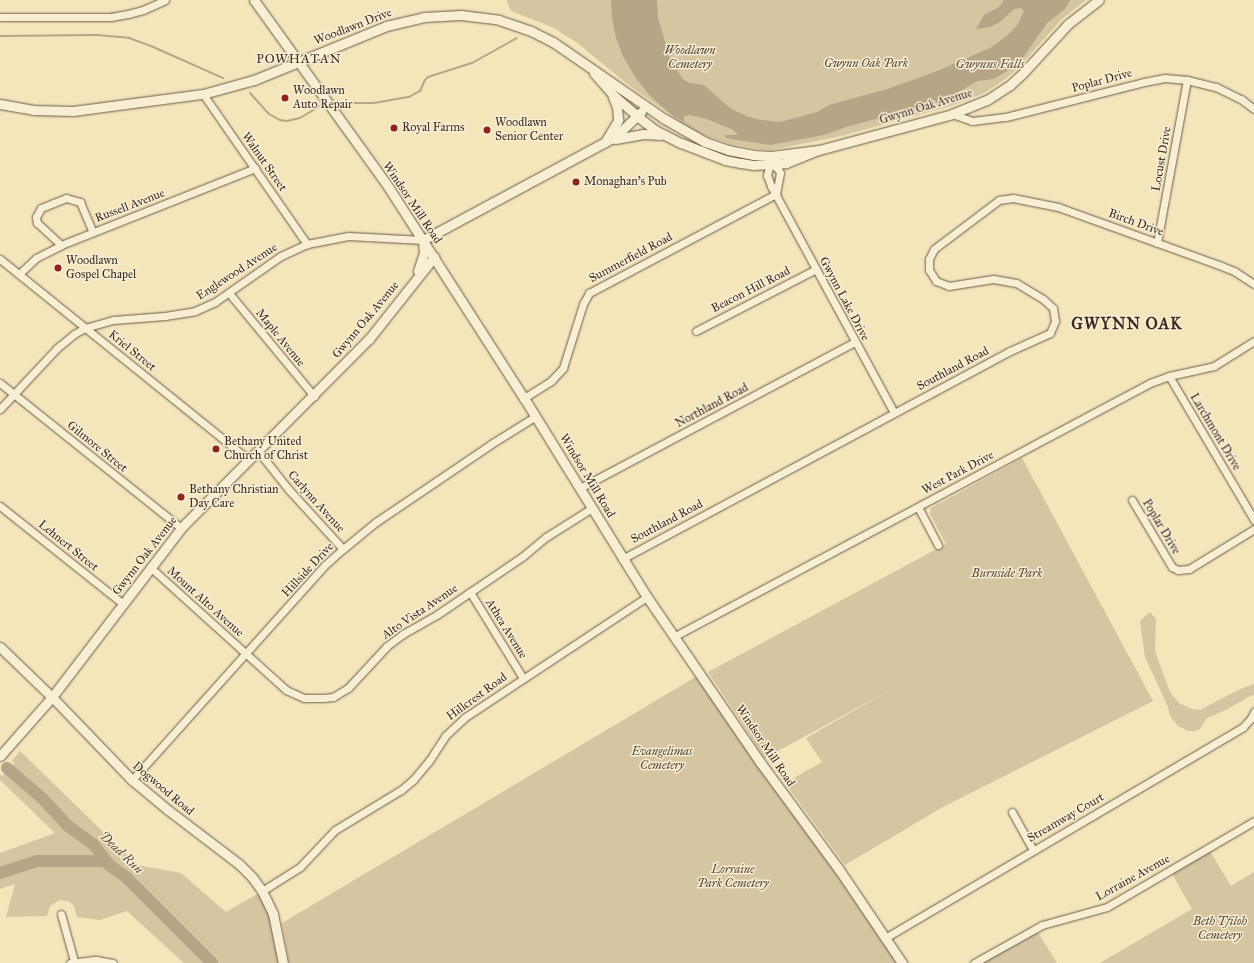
<!DOCTYPE html>
<html>
<head>
<meta charset="utf-8">
<style>
  body { margin:0 }
  #map { position:relative; width:1254px; height:963px; overflow:hidden; background:#f4e5bb; font-family:"IM FELL Great Primer",serif }
  div>[style] { position:absolute }
  [style*='--x'] { left:calc(var(--x)*1px); top:calc(var(--y)*1px); width:calc(var(--w)*1px); rotate:calc(var(--a)*1deg) }
  .green>* { inset:0; background:#d5c5a1 }
  .water>* { inset:0; background:#b6a687 }
  .stream>* { height:2px; margin:-1px; padding:0 1px; transform-origin:1px; border-radius:1px; background:#b6a687 }
  .river>* { height:12px; margin:-6px; padding:0 6px; transform-origin:6px; border-radius:6px; background:#b6a687 }
  .roads { filter:drop-shadow(0 0 1px #6b5a49) drop-shadow(0 0 1px #6b5a49) }
  .street>* { height:7px; margin:-3.5px; padding:0 3.5px; transform-origin:3.5px; border-radius:3.5px; background:#f8eed3 }
  .secondary>* { height:9px; margin:-4.5px; padding:0 4.5px; transform-origin:4.5px; border-radius:4.5px; background:#f8eed3 }
  .dots>* { width:11px; height:11px; translate:-50% -50%; box-sizing:border-box; border:2px solid #f8eed3; border-radius:50% }
  span { translate:-50% -50%; white-space:nowrap; text-align:center; line-height:1.15; -webkit-text-stroke:3px #f8eed3; paint-order:stroke }
  .street-label { font-size:12px; color:#3d2b23 }
  .park-label { font-size:12px; color:#5b4a3c; font-style:italic }
  .poi-label { font-size:12px; color:#3d2b23 }
  .left { translate:0 -50%; text-align:left }
  .neighbourhood-label { font-size:13px; color:#3d2b23; letter-spacing:1px }
  .water-label { font-size:13px; color:#615041; font-style:italic }
  .district-label { font-size:16px; color:#3d2b23; font-weight:700; letter-spacing:1px }
</style>
</head>
<body>
<div id="map">
  <div class="green">
    <div style="clip-path:polygon(506px 0,1086px 0,1062px 19px,1018px 68px,1004px 80px,984px 93px,951px 106px,837px 137px,770px 150px,756px 149px,730px 144px,703px 135px,688px 127px,630px 86px,576px 42px,552px 27px,511px 11px)"></div>
    <div style="clip-path:polygon(1022px 458px,1153px 701px,943px 807px,845px 865px,785px 783px,822px 762px,806px 738px,892px 689px,765px 758px,708px 672px,946px 544px,930px 514px,931px 508px)"></div>
    <div style="clip-path:polygon(1150px 612px,1156px 619px,1155px 651px,1170px 692px,1179px 703px,1192px 709px,1200px 710px,1238px 690px,1254px 684px,1254px 695px,1250px 696px,1228px 709px,1207px 718px,1200px 729px,1195px 731px,1188px 731px,1178px 726px,1170px 716px,1168px 707px,1145px 657px,1140px 621px)"></div>
    <div style="clip-path:polygon(699px 675px,898px 963px,289px 963px,282px 923px)"></div>
    <div style="clip-path:polygon(20px 751px,137px 865px,181px 873px,226px 912px,261px 892px,276px 924px,283px 963px,184px 963px,127px 911px,100px 920px,77px 917px,74px 906px,70px 902px,60px 900px,50px 906px,47px 916px,6px 917px,15px 884px,0 889px,0 853px,55px 833px,0 780px,0 774px,2px 776px,14px 763px,12px 761px)"></div>
    <div style="clip-path:polygon(1210px 851px,1231px 886px,1254px 872px,1254px 963px,1100px 963px,1192px 909px,1171px 872px)"></div>
    <div style="clip-path:polygon(1037px 931px,1057px 963px,979px 963px)"></div>
  </div>
  <div class="water">
    <div style="clip-path:polygon(611px 0,657px 0,658px 18px,670px 59px,683px 79px,689px 83px,704px 85px,730px 108px,746px 116px,761px 120px,780px 122px,817px 112px,829px 105px,887px 89px,935px 72px,990px 48px,1008px 35px,1018px 24px,1024px 11px,1021px 8px,1014px 9px,1000px 22px,990px 27px,976px 29px,984px 15px,999px 7px,1004px 0,1070px 0,1065px 9px,1047px 23px,1025px 55px,1012px 68px,994px 79px,978px 81px,942px 101px,846px 127px,824px 135px,770px 145px,730px 139px,725px 137px,725px 135px,738px 135px,733px 130px,707px 119px,689px 115px,684px 116px,684px 122px,673px 116px,651px 97px,635px 77px,623px 56px,616px 38px,612px 18px)"></div>
  </div>
  <div class="stream">
    <div style="--x:0;--y:36;--w:97;--a:-0.6"></div>
    <div style="--x:97;--y:35;--w:32;--a:5"></div>
    <div style="--x:129;--y:38;--w:23;--a:20"></div>
    <div style="--x:151;--y:46;--w:79;--a:24"></div>
    <div style="--x:250;--y:93;--w:28;--a:48"></div>
    <div style="--x:269;--y:114;--w:13;--a:29"></div>
    <div style="--x:280;--y:120;--w:7;--a:8"></div>
    <div style="--x:287;--y:121;--w:13;--a:-13"></div>
    <div style="--x:300;--y:118;--w:29;--a:-31"></div>
    <div style="--x:332;--y:103;--w:42;--a:0"></div>
    <div style="--x:374;--y:103;--w:36;--a:-10"></div>
    <div style="--x:409;--y:97;--w:13;--a:-29"></div>
    <div style="--x:420;--y:91;--w:12;--a:-66"></div>
    <div style="--x:425;--y:80;--w:4;--a:-45"></div>
    <div style="--x:428;--y:77;--w:46;--a:-17.7"></div>
    <div style="--x:472;--y:63;--w:51;--a:-29.1"></div>
  </div>
  <div class="river">
    <div style="--x:7;--y:768;--w:46;--a:40.6"></div>
    <div style="--x:42;--y:798;--w:38;--a:47"></div>
    <div style="--x:68;--y:826;--w:32;--a:36"></div>
    <div style="--x:94;--y:845;--w:25;--a:53"></div>
    <div style="--x:109;--y:865;--w:21;--a:35"></div>
    <div style="--x:126;--y:877;--w:122;--a:45"></div>
    <div style="--x:0;--y:873;--w:38;--a:-18"></div>
    <div style="--x:36;--y:861;--w:69;--a:0"></div>
  </div>
  <div class="roads">
    <div class="street">
      <div style="--x:0;--y:17;--w:111;--a:0"></div>
      <div style="--x:111;--y:17;--w:17;--a:-10"></div>
      <div style="--x:128;--y:14;--w:16;--a:-15"></div>
      <div style="--x:143;--y:10;--w:24;--a:-24"></div>
      <div style="--x:203;--y:94;--w:183;--a:55.3"></div>
      <div style="--x:952;--y:114;--w:21;--a:19"></div>
      <div style="--x:972;--y:121;--w:34;--a:-7"></div>
      <div style="--x:1006;--y:117;--w:142;--a:-14.2"></div>
      <div style="--x:1144;--y:82;--w:21;--a:-11"></div>
      <div style="--x:1165;--y:78;--w:22;--a:5"></div>
      <div style="--x:1187;--y:80;--w:30;--a:14"></div>
      <div style="--x:1216;--y:87;--w:28;--a:26"></div>
      <div style="--x:1241;--y:99;--w:16;--a:38"></div>
      <div style="--x:771;--y:160;--w:16;--a:105"></div>
      <div style="--x:767;--y:175;--w:12;--a:70"></div>
      <div style="--x:771;--y:186;--w:258;--a:61.5"></div>
      <div style="--x:771;--y:164;--w:9;--a:36"></div>
      <div style="--x:778;--y:169;--w:4;--a:63"></div>
      <div style="--x:780;--y:173;--w:21;--a:101"></div>
      <div style="--x:1157;--y:243;--w:166;--a:-79.6"></div>
      <div style="--x:61;--y:245;--w:33;--a:-137"></div>
      <div style="--x:37;--y:223;--w:6;--a:-99"></div>
      <div style="--x:36;--y:217;--w:10;--a:-61"></div>
      <div style="--x:41;--y:208;--w:27;--a:-22"></div>
      <div style="--x:66;--y:198;--w:15;--a:16"></div>
      <div style="--x:80;--y:202;--w:33;--a:67"></div>
      <div style="--x:0;--y:259;--w:320;--a:38.9"></div>
      <div style="--x:19;--y:274;--w:23;--a:-43"></div>
      <div style="--x:36;--y:258;--w:28;--a:-27"></div>
      <div style="--x:61;--y:245;--w:209;--a:-21.6"></div>
      <div style="--x:229;--y:293;--w:134;--a:50.5"></div>
      <div style="--x:696;--y:331;--w:135;--a:-27.3"></div>
      <div style="--x:1169;--y:376;--w:167;--a:59.4"></div>
      <div style="--x:0;--y:383;--w:232;--a:38.7"></div>
      <div style="--x:524;--y:398;--w:32;--a:-32"></div>
      <div style="--x:551;--y:381;--w:18;--a:-47"></div>
      <div style="--x:563;--y:368;--w:67;--a:-72.6"></div>
      <div style="--x:583;--y:304;--w:13;--a:-61"></div>
      <div style="--x:589;--y:293;--w:212;--a:-27.9"></div>
      <div style="--x:0;--y:409;--w:83;--a:-46.9"></div>
      <div style="--x:57;--y:348;--w:22;--a:-39"></div>
      <div style="--x:74;--y:334;--w:13;--a:-29"></div>
      <div style="--x:85;--y:328;--w:29;--a:-16"></div>
      <div style="--x:113;--y:320;--w:52;--a:-4.4"></div>
      <div style="--x:165;--y:316;--w:30;--a:-9"></div>
      <div style="--x:195;--y:311;--w:22;--a:-24"></div>
      <div style="--x:215;--y:302;--w:80;--a:-34.9"></div>
      <div style="--x:281;--y:256;--w:29;--a:-25"></div>
      <div style="--x:307;--y:244;--w:42;--a:-11"></div>
      <div style="--x:348;--y:236;--w:75;--a:3.1"></div>
      <div style="--x:258;--y:451;--w:50;--a:51.5"></div>
      <div style="--x:289;--y:490;--w:80;--a:47.5"></div>
      <div style="--x:580;--y:488;--w:311;--a:-28"></div>
      <div style="--x:1132;--y:500;--w:78;--a:59.2"></div>
      <div style="--x:1172;--y:567;--w:7;--a:27"></div>
      <div style="--x:1178;--y:570;--w:11;--a:-5"></div>
      <div style="--x:1189;--y:569;--w:76;--a:-31.6"></div>
      <div style="--x:0;--y:506;--w:157;--a:38.5"></div>
      <div style="--x:918;--y:507;--w:43;--a:62.2"></div>
      <div style="--x:622;--y:559;--w:440;--a:-28.2"></div>
      <div style="--x:1010;--y:351;--w:44;--a:-24.2"></div>
      <div style="--x:1050;--y:333;--w:13;--a:-67"></div>
      <div style="--x:1055;--y:321;--w:13;--a:-99"></div>
      <div style="--x:1053;--y:308;--w:13;--a:-138"></div>
      <div style="--x:1043;--y:299;--w:31;--a:-149"></div>
      <div style="--x:1016;--y:283;--w:23;--a:-170"></div>
      <div style="--x:993;--y:279;--w:45;--a:171"></div>
      <div style="--x:949;--y:286;--w:14;--a:-159"></div>
      <div style="--x:936;--y:281;--w:13;--a:-122"></div>
      <div style="--x:929;--y:270;--w:11;--a:-90"></div>
      <div style="--x:929;--y:259;--w:11;--a:-63"></div>
      <div style="--x:934;--y:249;--w:81;--a:-37"></div>
      <div style="--x:999;--y:200;--w:14;--a:-8"></div>
      <div style="--x:1013;--y:198;--w:46;--a:11.3"></div>
      <div style="--x:1058;--y:207;--w:171;--a:19.8"></div>
      <div style="--x:1219;--y:265;--w:16;--a:22"></div>
      <div style="--x:1234;--y:271;--w:24;--a:33"></div>
      <div style="--x:150;--y:567;--w:183;--a:42.1"></div>
      <div style="--x:286;--y:690;--w:20;--a:24"></div>
      <div style="--x:304;--y:698;--w:19;--a:0"></div>
      <div style="--x:323;--y:698;--w:10;--a:-6"></div>
      <div style="--x:333;--y:697;--w:17;--a:-31"></div>
      <div style="--x:348;--y:688;--w:57;--a:-47.1"></div>
      <div style="--x:387;--y:646;--w:20;--a:-37"></div>
      <div style="--x:403;--y:634;--w:40;--a:-29.7"></div>
      <div style="--x:438;--y:614;--w:102;--a:-34.2"></div>
      <div style="--x:522;--y:557;--w:31;--a:-40"></div>
      <div style="--x:546;--y:537;--w:54;--a:-32.2"></div>
      <div style="--x:470;--y:592;--w:101;--a:58.4"></div>
      <div style="--x:675;--y:636;--w:538;--a:-28.04"></div>
      <div style="--x:1150;--y:383;--w:20;--a:-20"></div>
      <div style="--x:1169;--y:376;--w:46;--a:-12.5"></div>
      <div style="--x:1214;--y:366;--w:47;--a:-32"></div>
      <div style="--x:132;--y:780;--w:289;--a:-48.1"></div>
      <div style="--x:325;--y:565;--w:24;--a:-42"></div>
      <div style="--x:343;--y:549;--w:43;--a:-39.3"></div>
      <div style="--x:376;--y:522;--w:139;--a:-34.1"></div>
      <div style="--x:491;--y:444;--w:53;--a:-31.9"></div>
      <div style="--x:1012;--y:812;--w:43;--a:61.1"></div>
      <div style="--x:262;--y:891;--w:45;--a:-32.3"></div>
      <div style="--x:300;--y:867;--w:51;--a:-46.6"></div>
      <div style="--x:335;--y:830;--w:77;--a:-31.2"></div>
      <div style="--x:401;--y:790;--w:16;--a:-40"></div>
      <div style="--x:413;--y:780;--w:25;--a:-50"></div>
      <div style="--x:429;--y:761;--w:30;--a:-57"></div>
      <div style="--x:445;--y:736;--w:26;--a:-43"></div>
      <div style="--x:464;--y:718;--w:219;--a:-33.5"></div>
      <div style="--x:61;--y:914;--w:49;--a:74.5"></div>
      <div style="--x:885;--y:938;--w:416;--a:-30.5"></div>
      <div style="--x:1243;--y:727;--w:12;--a:-48"></div>
      <div style="--x:1251;--y:718;--w:7;--a:-63"></div>
      <div style="--x:70;--y:963;--w:26;--a:-7"></div>
      <div style="--x:96;--y:960;--w:17;--a:10"></div>
      <div style="--x:974;--y:963;--w:78;--a:-29.2"></div>
      <div style="--x:1042;--y:925;--w:67;--a:-15.5"></div>
      <div style="--x:1107;--y:907;--w:170;--a:-30.3"></div>
    </div>
    <div class="secondary">
      <div style="--x:254;--y:0;--w:231;--a:54.3"></div>
      <div style="--x:389;--y:188;--w:250;--a:57.3"></div>
      <div style="--x:524;--y:398;--w:234;--a:58.3"></div>
      <div style="--x:647;--y:597;--w:200;--a:55.6"></div>
      <div style="--x:760;--y:762;--w:132;--a:53.7"></div>
      <div style="--x:838;--y:868;--w:115;--a:56"></div>
      <div style="--x:594;--y:73;--w:28;--a:49"></div>
      <div style="--x:612;--y:94;--w:33;--a:41"></div>
      <div style="--x:637;--y:116;--w:23;--a:38"></div>
      <div style="--x:655;--y:130;--w:29;--a:27"></div>
      <div style="--x:681;--y:143;--w:47;--a:21.1"></div>
      <div style="--x:725;--y:160;--w:16;--a:11"></div>
      <div style="--x:741;--y:163;--w:12;--a:9"></div>
      <div style="--x:753;--y:165;--w:33;--a:-3"></div>
      <div style="--x:786;--y:163;--w:35;--a:-22"></div>
      <div style="--x:819;--y:150;--w:138;--a:-15.1"></div>
      <div style="--x:952;--y:114;--w:38;--a:-22"></div>
      <div style="--x:987;--y:100;--w:27;--a:-33"></div>
      <div style="--x:1010;--y:85;--w:16;--a:-43"></div>
      <div style="--x:1022;--y:74;--w:68;--a:-47.4"></div>
      <div style="--x:1068;--y:24;--w:39;--a:-38"></div>
      <div style="--x:0;--y:104;--w:34;--a:10"></div>
      <div style="--x:33;--y:110;--w:40;--a:1.4"></div>
      <div style="--x:73;--y:111;--w:131;--a:-7.5"></div>
      <div style="--x:203;--y:94;--w:53;--a:-15.4"></div>
      <div style="--x:254;--y:80;--w:143;--a:-22.2"></div>
      <div style="--x:386;--y:26;--w:39;--a:-13"></div>
      <div style="--x:424;--y:17;--w:37;--a:-3"></div>
      <div style="--x:461;--y:15;--w:38;--a:7"></div>
      <div style="--x:499;--y:20;--w:34;--a:19"></div>
      <div style="--x:531;--y:31;--w:25;--a:27"></div>
      <div style="--x:553;--y:42;--w:134;--a:34.6"></div>
      <div style="--x:663;--y:118;--w:48;--a:29.7"></div>
      <div style="--x:705;--y:142;--w:24;--a:19"></div>
      <div style="--x:728;--y:150;--w:26;--a:11"></div>
      <div style="--x:754;--y:155;--w:17;--a:3"></div>
      <div style="--x:771;--y:156;--w:48;--a:-7.1"></div>
      <div style="--x:615;--y:139;--w:29;--a:-10"></div>
      <div style="--x:644;--y:134;--w:17;--a:3"></div>
      <div style="--x:605;--y:142;--w:26;--a:-59"></div>
      <div style="--x:618;--y:120;--w:13;--a:-94"></div>
      <div style="--x:617;--y:107;--w:11;--a:-112"></div>
      <div style="--x:423;--y:240;--w:219;--a:-28.3"></div>
      <div style="--x:616;--y:136;--w:35;--a:-44"></div>
      <div style="--x:418;--y:271;--w:19;--a:-72"></div>
      <div style="--x:424;--y:253;--w:12;--a:-95"></div>
      <div style="--x:0;--y:647;--w:72;--a:43.9"></div>
      <div style="--x:52;--y:697;--w:115;--a:46.1"></div>
      <div style="--x:132;--y:780;--w:47;--a:39.8"></div>
      <div style="--x:168;--y:810;--w:89;--a:37.3"></div>
      <div style="--x:239;--y:864;--w:18;--a:45"></div>
      <div style="--x:252;--y:877;--w:17;--a:54"></div>
      <div style="--x:262;--y:891;--w:25;--a:64"></div>
      <div style="--x:273;--y:914;--w:50;--a:78.5"></div>
      <div style="--x:0;--y:756;--w:79;--a:-48.6"></div>
      <div style="--x:52;--y:697;--w:213;--a:-52.6"></div>
      <div style="--x:181;--y:528;--w:267;--a:-45.2"></div>
      <div style="--x:369;--y:339;--w:105;--a:-51.6"></div>
    </div>
  </div>
  <div class="dots">
    <div style="left:285px;top:98px;background:#8f2418"></div>
    <div style="left:394px;top:128px;background:#8f2418"></div>
    <div style="left:487px;top:130px;background:#8f2418"></div>
    <div style="left:576px;top:182px;background:#8f2418"></div>
    <div style="left:58px;top:268px;background:#8f2418"></div>
    <div style="left:216px;top:449px;background:#8f2418"></div>
    <div style="left:181px;top:497px;background:#8f2418"></div>
  </div>
  <div class="street-label">
    <span style="left:353px;top:27px;rotate:-21deg">Woodlawn Drive</span>
    <span style="left:1102px;top:81px;rotate:-15deg">Poplar Drive</span>
    <span style="left:926px;top:107px;rotate:-17deg">Gwynn Oak Avenue</span>
    <span style="left:1162px;top:159px;rotate:-80deg">Locust Drive</span>
    <span style="left:264px;top:162px;rotate:55deg">Walnut Street</span>
    <span style="left:412px;top:203px;rotate:56deg">Windsor Mill Road</span>
    <span style="left:130px;top:206px;rotate:-21deg">Russell Avenue</span>
    <span style="left:1136px;top:223px;rotate:20deg">Birch Drive</span>
    <span style="left:631px;top:258px;rotate:-28deg">Summerfield Road</span>
    <span style="left:237px;top:272px;rotate:-33deg">Englewood Avenue</span>
    <span style="left:751px;top:290px;rotate:-27deg">Beacon Hill Road</span>
    <span style="left:844px;top:299px;rotate:62deg">Gwynn Lake Drive</span>
    <span style="left:366px;top:320px;rotate:-50deg">Gwynn Oak Avenue</span>
    <span style="left:280px;top:338px;rotate:51deg">Maple Avenue</span>
    <span style="left:132px;top:351px;rotate:39deg">Kriel Street</span>
    <span style="left:953px;top:369px;rotate:-28deg">Southland Road</span>
    <span style="left:712px;top:406px;rotate:-28deg">Northland Road</span>
    <span style="left:1215px;top:432px;rotate:59deg">Larchmont Drive</span>
    <span style="left:97px;top:447px;rotate:39deg">Gilmore Street</span>
    <span style="left:958px;top:473px;rotate:-28deg">West Park Drive</span>
    <span style="left:587px;top:476px;rotate:59deg">Windsor Mill Road</span>
    <span style="left:316px;top:502px;rotate:48deg">Carlynn Avenue</span>
    <span style="left:667px;top:522px;rotate:-28deg">Southland Road</span>
    <span style="left:1161px;top:527px;rotate:59deg">Poplar Drive</span>
    <span style="left:68px;top:546px;rotate:39deg">Lehnert Street</span>
    <span style="left:145px;top:556px;rotate:-52deg">Gwynn Oak Avenue</span>
    <span style="left:308px;top:570px;rotate:-47deg">Hillside Drive</span>
    <span style="left:205px;top:602px;rotate:42deg">Mount Alto Avenue</span>
    <span style="left:420px;top:612px;rotate:-34deg">Alto Vista Avenue</span>
    <span style="left:506px;top:629px;rotate:58deg">Athea Avenue</span>
    <span style="left:477px;top:697px;rotate:-36deg">Hillcrest Road</span>
    <span style="left:765px;top:746px;rotate:56deg">Windsor Mill Road</span>
    <span style="left:163px;top:789px;rotate:40deg">Dogwood Road</span>
    <span style="left:1066px;top:818px;rotate:-30deg">Streamway Court</span>
    <span style="left:1133px;top:878px;rotate:-29deg">Lorraine Avenue</span>
  </div>
  <div class="park-label">
    <span style="left:690px;top:58px">Woodlawn<br>Cemetery</span>
    <span style="left:866px;top:64px">Gwynn Oak Park</span>
    <span style="left:1007px;top:574px">Burnside Park</span>
    <span style="left:662px;top:759px">Evangelimas<br>Cemetery</span>
    <span style="left:733px;top:877px">Lorraine<br>Park Cemetery</span>
    <span style="left:1220px;top:929px">Beth Tfiloh<br>Cemetery</span>
  </div>
  <div class="poi-label">
    <span class="left" style="left:293px;top:98px">Woodlawn<br>Auto Repair</span>
    <span class="left" style="left:495px;top:130px">Woodlawn<br>Senior Center</span>
    <span class="left" style="left:402px;top:128px">Royal Farms</span>
    <span class="left" style="left:584px;top:182px">Monaghan's Pub</span>
    <span class="left" style="left:66px;top:268px">Woodlawn<br>Gospel Chapel</span>
    <span class="left" style="left:224px;top:449px">Bethany United<br>Church of Christ</span>
    <span class="left" style="left:189px;top:497px">Bethany Christian<br>Day Care</span>
  </div>
  <div class="neighbourhood-label">
    <span style="left:299px;top:59px">POWHATAN</span>
  </div>
  <div class="water-label">
    <span style="left:990px;top:64px">Gwynns Falls</span>
    <span style="left:121px;top:853px;rotate:44deg">Dead Run</span>
  </div>
  <div class="district-label">
    <span style="left:1127px;top:324px">GWYNN OAK</span>
  </div>
</div>
</body>
</html>
